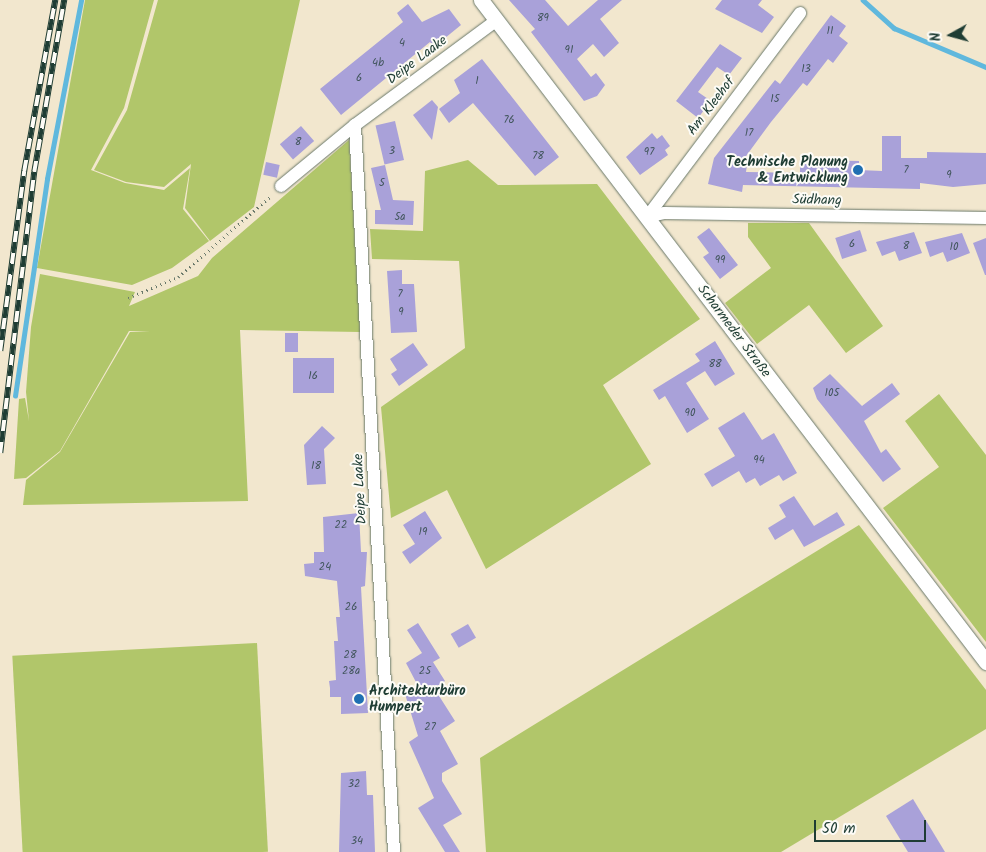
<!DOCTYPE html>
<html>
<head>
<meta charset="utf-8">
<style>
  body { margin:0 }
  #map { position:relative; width:986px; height:852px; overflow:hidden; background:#f2e7ce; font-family:Kalam,sans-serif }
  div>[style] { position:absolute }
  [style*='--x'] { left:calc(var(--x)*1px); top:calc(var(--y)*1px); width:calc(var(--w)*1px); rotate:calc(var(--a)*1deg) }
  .green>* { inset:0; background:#b1c66a; transform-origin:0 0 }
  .stream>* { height:4.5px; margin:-2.25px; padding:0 2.25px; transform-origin:2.25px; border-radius:2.25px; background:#60b8dd }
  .building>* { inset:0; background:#a9a1d9; transform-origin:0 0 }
  .path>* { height:2.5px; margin-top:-1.25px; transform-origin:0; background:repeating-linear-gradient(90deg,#69786a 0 1px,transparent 0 5px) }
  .roads { filter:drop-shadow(0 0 1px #69786a) drop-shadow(0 0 1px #69786a) }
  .minor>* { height:12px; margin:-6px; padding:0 6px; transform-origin:6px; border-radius:6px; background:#fff }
  .tertiary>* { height:15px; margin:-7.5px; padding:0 7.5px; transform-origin:7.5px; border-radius:7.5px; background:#fff }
  .rail>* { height:5.5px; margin-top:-2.75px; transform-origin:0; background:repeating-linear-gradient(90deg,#fdfcf7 0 11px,#1f3d34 0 22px); box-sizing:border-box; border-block:1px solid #1f3d34 }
  .dots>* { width:14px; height:14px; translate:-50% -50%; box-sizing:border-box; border:2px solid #fdfcf7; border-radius:50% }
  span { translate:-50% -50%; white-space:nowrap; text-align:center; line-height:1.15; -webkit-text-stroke:4px #fdfcf7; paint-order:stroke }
  .number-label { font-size:11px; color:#42565d }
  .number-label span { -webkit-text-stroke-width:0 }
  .street-label { font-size:14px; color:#1f3d34 }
  .poi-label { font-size:14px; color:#1f3d34; font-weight:700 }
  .right { translate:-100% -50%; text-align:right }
  .left { translate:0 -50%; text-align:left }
  .north { position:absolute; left:926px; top:10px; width:50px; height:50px; -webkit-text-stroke:4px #fdfcf7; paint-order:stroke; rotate:263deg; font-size:14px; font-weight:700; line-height:20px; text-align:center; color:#1f3d34 }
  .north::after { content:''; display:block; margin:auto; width:18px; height:22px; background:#1f3d34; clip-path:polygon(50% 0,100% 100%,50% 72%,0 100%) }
  .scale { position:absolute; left:814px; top:820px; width:112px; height:22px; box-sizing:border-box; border:2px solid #1f3d34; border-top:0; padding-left:6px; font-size:15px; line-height:18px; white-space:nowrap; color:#1f3d34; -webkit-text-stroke:4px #fdfcf7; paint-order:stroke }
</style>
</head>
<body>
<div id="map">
  <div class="green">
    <div style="clip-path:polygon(85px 0,154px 0,124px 108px,91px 170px,125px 183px,164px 190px,190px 168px,183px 209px,209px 241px,172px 268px,132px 285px,37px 268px)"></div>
    <div style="clip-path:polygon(158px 0,300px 0,254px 207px,210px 241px,185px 208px,191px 164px,164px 187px,126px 182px,94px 170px,127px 110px)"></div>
    <div style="clip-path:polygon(349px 140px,360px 332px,240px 330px,248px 501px,23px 505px,26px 480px,60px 452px,130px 332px,150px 331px,129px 331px,60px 451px,26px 478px,14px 479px,19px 399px,25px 398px,29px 421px,26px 392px,31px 327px,40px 274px,135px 292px,129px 306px,198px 276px,212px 258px)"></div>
    <div style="clip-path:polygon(468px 160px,498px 185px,597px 184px,700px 319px,603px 385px,651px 464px,486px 569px,447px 490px,391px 518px,381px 407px,465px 348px,459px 261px,372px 259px,370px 229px,423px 231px,425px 171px)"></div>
    <div style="clip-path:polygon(748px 223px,809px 223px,883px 326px,846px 353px,809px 305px,757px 344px,725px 303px,771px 268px,748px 237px)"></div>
    <div style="clip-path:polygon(939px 394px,986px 455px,986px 642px,883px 508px,939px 467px,905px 421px)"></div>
    <div style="clip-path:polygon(859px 525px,986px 690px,986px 729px,781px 852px,486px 852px,480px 758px)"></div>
    <div style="left:257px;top:643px;width:209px;height:245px;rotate:87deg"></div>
  </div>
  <div class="stream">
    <div style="--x:863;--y:0;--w:42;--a:42.1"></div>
    <div style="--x:894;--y:28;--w:100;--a:23"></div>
    <div style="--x:15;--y:396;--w:219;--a:-81.6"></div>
    <div style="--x:47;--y:179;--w:182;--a:-79.2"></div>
  </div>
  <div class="building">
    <div style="clip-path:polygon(509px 0,545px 0,568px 26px,598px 0,622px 0,600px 19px,619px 43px,604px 57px,593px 44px,577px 59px,591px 77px,596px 73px,605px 85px,597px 96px,584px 101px,531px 32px,535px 29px)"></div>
    <div style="clip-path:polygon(722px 0,762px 0,758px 5px,774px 17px,762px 33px,715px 9px)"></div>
    <div style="clip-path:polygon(408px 4px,422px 22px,449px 9px,461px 25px,434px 47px,430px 42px,341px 115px,320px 89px,403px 22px,397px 13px)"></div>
    <div style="clip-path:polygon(831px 15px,846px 26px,839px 36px,848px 43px,833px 63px,828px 59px,807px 86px,803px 83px,771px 122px,741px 163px,747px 165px,746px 172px,800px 173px,800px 164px,812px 164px,812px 160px,859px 161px,859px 170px,882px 171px,882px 136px,901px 136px,901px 158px,927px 158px,927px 152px,986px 153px,986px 184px,953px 187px,920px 183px,920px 189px,743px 185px,742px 192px,708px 184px,714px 158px,775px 80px,780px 84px)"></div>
    <div style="clip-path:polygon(720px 44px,742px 58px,729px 75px,717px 67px,698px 92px,711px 101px,698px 118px,676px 101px)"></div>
    <div style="clip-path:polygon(482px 59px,559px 157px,535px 176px,473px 103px,449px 123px,439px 109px,460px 93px,454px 80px)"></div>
    <div style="clip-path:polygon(432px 100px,438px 107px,432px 140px,413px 115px)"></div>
    <div style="left:395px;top:121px;width:40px;height:20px;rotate:77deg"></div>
    <div style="left:301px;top:126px;width:20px;height:28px;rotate:49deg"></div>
    <div style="clip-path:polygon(652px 133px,657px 139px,662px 135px,670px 146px,665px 150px,668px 155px,640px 175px,626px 157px)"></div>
    <div style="left:266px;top:162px;width:14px;height:13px;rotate:12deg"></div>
    <div style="clip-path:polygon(385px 165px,393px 200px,414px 201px,413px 225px,375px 224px,375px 210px,381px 210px,371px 168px)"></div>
    <div style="clip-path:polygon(709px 228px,738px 265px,720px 279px,703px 257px,709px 253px,697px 237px)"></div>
    <div style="left:860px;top:230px;width:22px;height:26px;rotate:72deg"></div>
    <div style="clip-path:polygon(914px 232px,922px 253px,899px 261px,895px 251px,882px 256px,876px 242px)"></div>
    <div style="clip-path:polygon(962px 233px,970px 253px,947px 262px,943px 252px,930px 257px,925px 242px)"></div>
    <div style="clip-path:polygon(986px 238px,986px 275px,985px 275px,973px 243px)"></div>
    <div style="clip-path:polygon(402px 270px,402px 284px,414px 284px,417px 332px,391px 333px,387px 271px)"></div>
    <div style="left:285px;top:333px;width:13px;height:19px"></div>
    <div style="clip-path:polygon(715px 341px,735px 374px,715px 386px,705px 371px,686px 383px,709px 419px,687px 433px,665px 396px,659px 400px,653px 390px,700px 361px,695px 354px)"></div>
    <div style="clip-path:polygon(413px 343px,428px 365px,399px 386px,391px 374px,397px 370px,390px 359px)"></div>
    <div style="left:293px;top:358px;width:41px;height:35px"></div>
    <div style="clip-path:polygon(830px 374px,862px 406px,892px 383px,900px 394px,864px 421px,881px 453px,886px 449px,901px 469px,883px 482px,817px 399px,813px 388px)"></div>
    <div style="clip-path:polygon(744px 412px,762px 440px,774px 433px,797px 473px,783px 481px,779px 475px,760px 486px,755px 478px,746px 483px,739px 471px,712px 487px,704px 474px,735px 456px,718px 428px)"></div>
    <div style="clip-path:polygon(322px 426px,335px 438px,324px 449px,326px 484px,307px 485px,304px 445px)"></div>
    <div style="clip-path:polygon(794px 496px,814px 526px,837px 512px,845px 525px,804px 547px,793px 529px,775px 540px,768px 528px,786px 517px,779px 505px)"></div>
    <div style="clip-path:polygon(425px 511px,442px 538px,410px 564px,402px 552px,415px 544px,403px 525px)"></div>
    <div style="clip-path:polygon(359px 513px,361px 552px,367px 552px,365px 586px,361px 587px,368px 713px,341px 714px,341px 697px,330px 697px,330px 688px,329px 681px,336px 680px,334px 641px,338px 641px,336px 617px,340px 617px,337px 581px,305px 576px,304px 564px,314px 563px,314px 552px,324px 552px,323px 517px)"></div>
    <div style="clip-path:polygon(418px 623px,440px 658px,433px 662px,445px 681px,434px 688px,455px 721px,440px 731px,458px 764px,442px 773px,442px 781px,462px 814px,443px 825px,460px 852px,445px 852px,418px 808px,434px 798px,409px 742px,418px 736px,405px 694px,418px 686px,406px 663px,422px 653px,407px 630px)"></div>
    <div style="left:468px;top:624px;width:16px;height:20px;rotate:60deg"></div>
    <div style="clip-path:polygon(366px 771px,367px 795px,373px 795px,375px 852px,339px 852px,341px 773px)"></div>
    <div style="clip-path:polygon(913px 799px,945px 852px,908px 852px,886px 816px)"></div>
  </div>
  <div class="path">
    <div style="--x:128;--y:298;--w:54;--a:-22.8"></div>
    <div style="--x:178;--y:277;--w:123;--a:-41.1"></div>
  </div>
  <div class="roads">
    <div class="minor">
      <div style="--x:355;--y:125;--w:728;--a:86.93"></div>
      <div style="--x:281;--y:186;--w:96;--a:-39.5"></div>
      <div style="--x:355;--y:125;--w:177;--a:-36.5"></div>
      <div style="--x:647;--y:217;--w:18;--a:-13"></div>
      <div style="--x:665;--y:213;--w:321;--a:0.9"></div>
      <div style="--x:647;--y:217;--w:255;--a:-53.1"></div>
    </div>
    <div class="tertiary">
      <div style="--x:481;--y:0;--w:833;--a:52.66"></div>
    </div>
  </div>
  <div class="rail">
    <div style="--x:0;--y:351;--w:182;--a:-82.4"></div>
    <div style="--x:24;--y:171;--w:174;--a:-79.7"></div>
    <div style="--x:0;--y:453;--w:283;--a:-83.1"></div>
    <div style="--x:34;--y:172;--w:175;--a:-80.1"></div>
  </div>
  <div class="dots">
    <div style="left:858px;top:170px;background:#1f6fb2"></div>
    <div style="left:359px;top:699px;background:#1f6fb2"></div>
  </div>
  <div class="number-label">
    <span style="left:543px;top:18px">89</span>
    <span style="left:830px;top:31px">11</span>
    <span style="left:402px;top:43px">4</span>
    <span style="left:569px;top:50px">91</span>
    <span style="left:378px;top:63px">4b</span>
    <span style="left:806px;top:69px">13</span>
    <span style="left:359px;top:78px">6</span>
    <span style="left:477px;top:81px">1</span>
    <span style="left:775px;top:99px">15</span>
    <span style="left:509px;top:120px">76</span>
    <span style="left:749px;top:133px">17</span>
    <span style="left:298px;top:142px">8</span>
    <span style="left:392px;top:151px">3</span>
    <span style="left:649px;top:152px">97</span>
    <span style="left:538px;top:156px">78</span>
    <span style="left:906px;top:170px">7</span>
    <span style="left:949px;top:175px">9</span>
    <span style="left:382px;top:183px">5</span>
    <span style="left:400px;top:217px">5a</span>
    <span style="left:852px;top:244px">6</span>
    <span style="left:906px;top:246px">8</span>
    <span style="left:954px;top:247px">10</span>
    <span style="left:720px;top:260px">99</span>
    <span style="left:400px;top:294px">7</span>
    <span style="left:401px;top:312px">9</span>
    <span style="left:715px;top:364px">88</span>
    <span style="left:313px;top:376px">16</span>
    <span style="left:832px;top:393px">105</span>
    <span style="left:690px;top:413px">90</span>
    <span style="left:759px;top:460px">94</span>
    <span style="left:316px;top:466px">18</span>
    <span style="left:341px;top:525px">22</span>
    <span style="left:423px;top:532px">19</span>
    <span style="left:325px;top:567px">24</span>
    <span style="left:351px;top:607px">26</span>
    <span style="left:350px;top:655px">28</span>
    <span style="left:351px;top:671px">28a</span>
    <span style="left:425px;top:671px">25</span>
    <span style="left:430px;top:727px">27</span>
    <span style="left:354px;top:784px">32</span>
    <span style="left:357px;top:841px">34</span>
  </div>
  <div class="street-label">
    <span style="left:417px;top:60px;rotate:-37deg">Deipe Laake</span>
    <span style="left:711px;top:106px;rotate:-53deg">Am Kleehof</span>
    <span style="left:817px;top:200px;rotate:1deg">Südhang</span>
    <span style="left:734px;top:331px;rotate:53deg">Scharmeder Straße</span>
    <span style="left:360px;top:489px;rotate:-93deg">Deipe Laake</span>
  </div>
  <div class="poi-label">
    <span class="right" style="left:848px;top:170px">Technische Planung<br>&amp; Entwicklung</span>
    <span class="left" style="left:369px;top:699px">Architekturbüro<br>Humpert</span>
  </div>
  <div class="north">N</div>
  <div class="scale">50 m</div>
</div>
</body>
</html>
